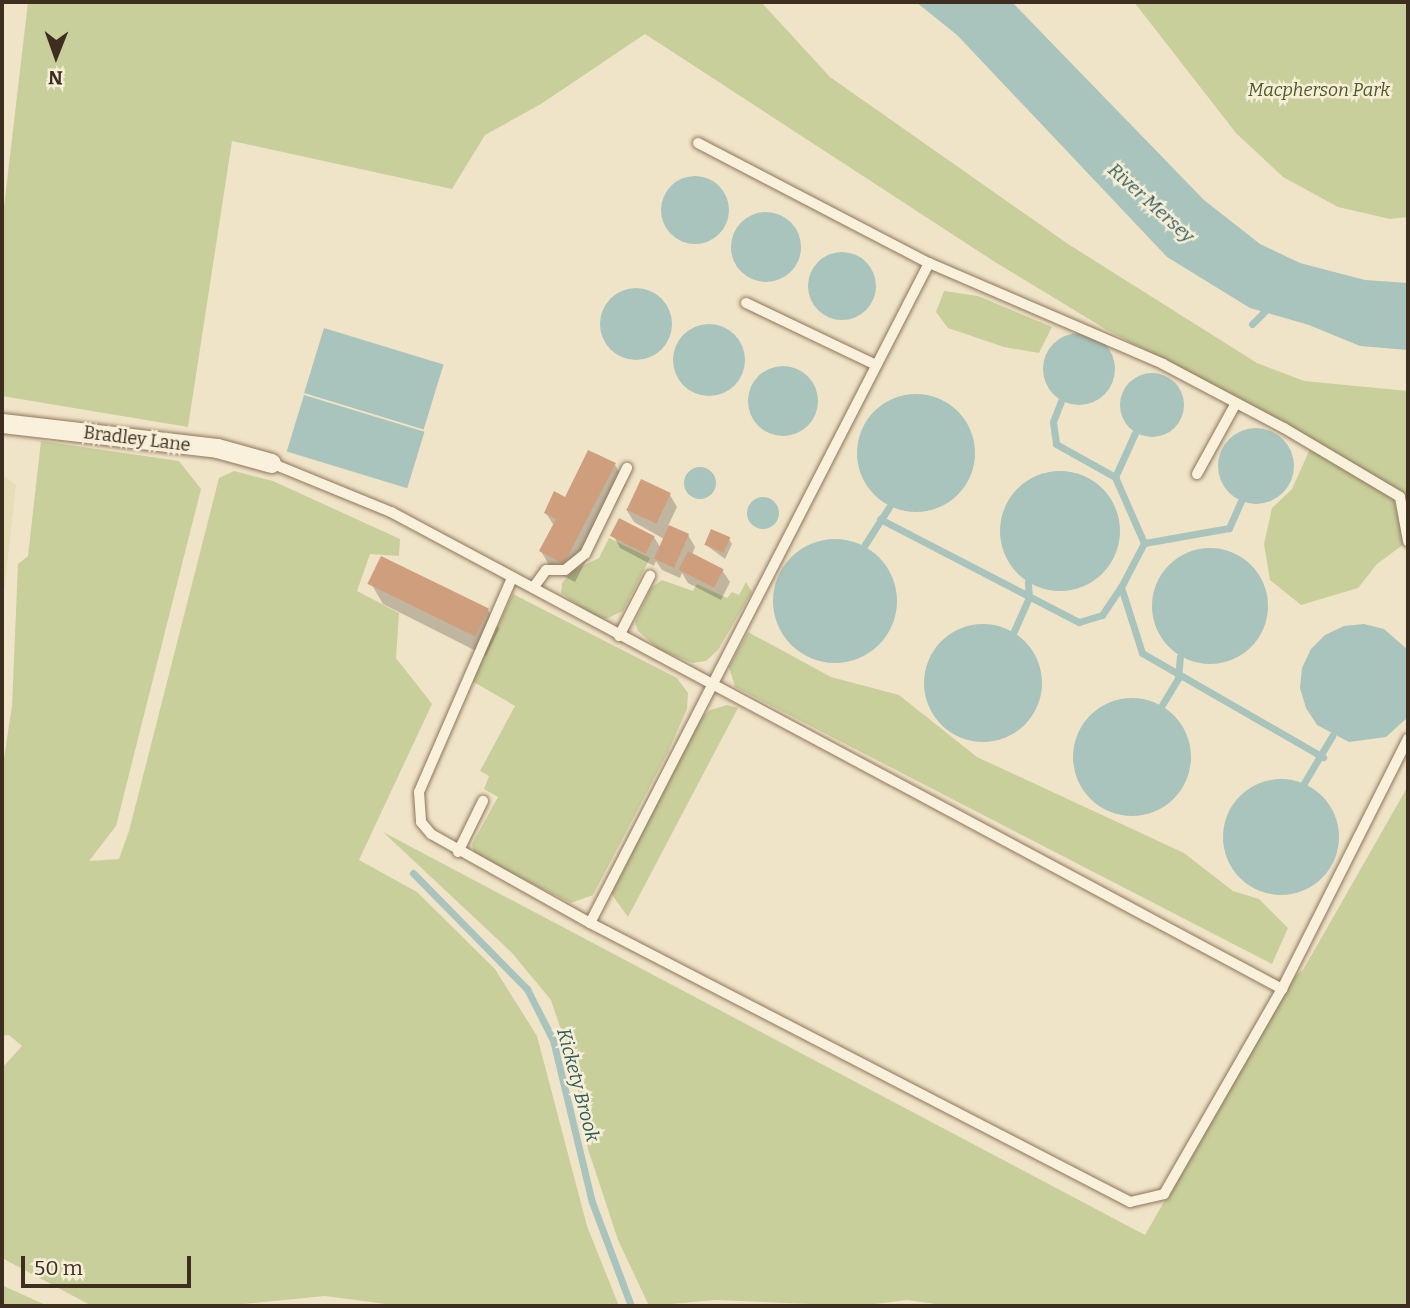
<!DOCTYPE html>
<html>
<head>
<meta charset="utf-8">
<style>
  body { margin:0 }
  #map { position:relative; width:1410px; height:1308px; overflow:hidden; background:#f0e4c8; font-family:Bitter,serif }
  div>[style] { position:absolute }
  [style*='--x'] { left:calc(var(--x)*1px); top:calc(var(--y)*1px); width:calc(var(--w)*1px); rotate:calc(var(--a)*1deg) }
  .farmland>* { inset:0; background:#e6deb5 }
  .green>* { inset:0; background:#c9cf9b }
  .water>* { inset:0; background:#a9c4bc; transform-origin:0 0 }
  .round { border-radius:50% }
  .shadow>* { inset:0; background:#0003 }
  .stream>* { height:7px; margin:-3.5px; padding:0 3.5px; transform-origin:3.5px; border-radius:3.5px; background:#a9c4bc }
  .building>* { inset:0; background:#cf9f7d; transform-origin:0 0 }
  .roads { filter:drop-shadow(0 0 2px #8d765c) drop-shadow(0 0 2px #8d765c) }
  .service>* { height:10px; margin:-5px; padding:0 5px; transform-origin:5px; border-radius:5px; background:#faf1dc }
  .minor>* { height:19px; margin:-9.5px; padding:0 9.5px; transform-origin:9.5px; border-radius:9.5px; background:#faf1dc }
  span { translate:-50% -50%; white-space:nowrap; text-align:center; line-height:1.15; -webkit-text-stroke:5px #f7eed8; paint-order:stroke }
  .park-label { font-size:18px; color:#4d5a26; font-style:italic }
  .street-label { font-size:18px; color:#3d2e20 }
  .water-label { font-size:19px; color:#2f5d5a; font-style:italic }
  .frame { position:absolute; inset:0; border:4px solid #3d2e20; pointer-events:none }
  .north { position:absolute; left:21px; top:21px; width:70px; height:70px; -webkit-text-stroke:5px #f7eed8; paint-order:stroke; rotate:181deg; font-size:19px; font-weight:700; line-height:28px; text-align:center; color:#3d2e20 }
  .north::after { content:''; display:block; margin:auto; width:24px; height:32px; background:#3d2e20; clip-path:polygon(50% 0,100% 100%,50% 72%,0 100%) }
  .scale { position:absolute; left:21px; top:1256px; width:170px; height:32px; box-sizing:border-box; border:4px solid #3d2e20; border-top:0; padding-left:9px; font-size:21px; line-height:24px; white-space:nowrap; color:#3d2e20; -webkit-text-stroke:5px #f7eed8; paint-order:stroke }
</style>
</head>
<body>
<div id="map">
  <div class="farmland">
    <div style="clip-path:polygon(2px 474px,16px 485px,2px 611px)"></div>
  </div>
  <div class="green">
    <div style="clip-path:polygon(28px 2px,761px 2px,830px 77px,1068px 244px,1257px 363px,1304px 381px,1408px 391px,1408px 514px,1403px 494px,1255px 407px,1107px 330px,995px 262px,645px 34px,541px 104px,485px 135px,452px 189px,232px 141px,188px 427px,2px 396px,2px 224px)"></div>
    <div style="clip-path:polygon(1134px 2px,1408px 2px,1408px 217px,1390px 219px,1338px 207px,1283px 177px,1236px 133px)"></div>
    <div style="clip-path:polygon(944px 291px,978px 296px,1052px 327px,1039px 353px,1004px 347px,948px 328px,936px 312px)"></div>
    <div style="clip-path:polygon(41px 441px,179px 461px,201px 489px,116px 826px,89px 861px,119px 859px,129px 831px,219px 478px,234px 471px,273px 481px,400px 539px,399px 556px,370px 554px,357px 591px,399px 613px,396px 658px,432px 704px,359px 860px,417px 892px,495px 969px,537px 1036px,587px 1226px,619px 1306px,401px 1306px,325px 1296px,224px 1306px,92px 1306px,2px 1258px,2px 1068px,22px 1046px,9px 1035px,2px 1036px,2px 771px,12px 706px,18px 564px,28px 556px)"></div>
    <div style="clip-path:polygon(1310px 449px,1394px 499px,1404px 544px,1377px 564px,1358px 588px,1301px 605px,1270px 580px,1264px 544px,1272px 508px,1292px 489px)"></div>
    <div style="clip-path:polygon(609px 538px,650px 558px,623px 611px,606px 619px,594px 617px,561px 593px,562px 583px,572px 571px,599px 558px)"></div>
    <div style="clip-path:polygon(662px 580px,693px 591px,697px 584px,727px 598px,732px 592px,739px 595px,746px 582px,752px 592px,718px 650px,706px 661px,692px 663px,658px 649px,638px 631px,635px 622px,651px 588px)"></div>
    <div style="clip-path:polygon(513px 594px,677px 678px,688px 693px,687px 709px,668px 752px,593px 895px,571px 903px,474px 855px,472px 844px,498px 797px,484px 789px,489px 776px,480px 771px,515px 706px,472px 681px)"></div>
    <div style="clip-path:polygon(748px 632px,831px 677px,899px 695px,977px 757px,1184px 853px,1233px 891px,1259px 899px,1288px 928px,1272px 964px,735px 687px,729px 667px)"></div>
    <div style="clip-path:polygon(727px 705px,738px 708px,628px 917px,610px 892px,699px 720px,710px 710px)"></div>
    <div style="clip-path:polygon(1408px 786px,1408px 1306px,950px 1306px,907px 1300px,859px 1306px,715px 1300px,649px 1306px,618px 1240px,588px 1149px,575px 1072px,551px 1000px,512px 953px,383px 832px,1145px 1235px,1291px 979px,1303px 970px)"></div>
    <div style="clip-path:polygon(2px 1285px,8px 1288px,48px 1306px,2px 1306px)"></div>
  </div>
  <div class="water">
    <div style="clip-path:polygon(916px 2px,1012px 2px,1204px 200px,1260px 244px,1300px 263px,1365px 280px,1408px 283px,1408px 350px,1360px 346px,1309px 325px,1250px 308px,1167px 257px,957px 35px)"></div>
    <div class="round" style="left:661px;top:176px;width:68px;height:68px"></div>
    <div class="round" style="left:731px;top:212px;width:70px;height:70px"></div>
    <div class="round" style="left:808px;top:252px;width:68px;height:68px"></div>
    <div class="round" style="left:600px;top:288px;width:72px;height:72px"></div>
    <div class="round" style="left:673px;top:324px;width:72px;height:72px"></div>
    <div style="left:324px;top:328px;width:125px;height:68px;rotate:17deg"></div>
    <div class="round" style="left:1043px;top:333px;width:72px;height:72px"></div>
    <div class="round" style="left:748px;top:366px;width:70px;height:70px"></div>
    <div class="round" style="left:1120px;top:373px;width:64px;height:64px"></div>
    <div class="round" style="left:857px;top:394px;width:118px;height:118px"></div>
    <div style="left:304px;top:395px;width:126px;height:59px;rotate:17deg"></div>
    <div class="round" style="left:1218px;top:428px;width:76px;height:76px"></div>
    <div class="round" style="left:684px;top:467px;width:32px;height:32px"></div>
    <div class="round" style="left:1000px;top:471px;width:120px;height:120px"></div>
    <div class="round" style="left:747px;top:497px;width:32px;height:32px"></div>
    <div class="round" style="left:773px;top:539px;width:124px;height:124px"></div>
    <div class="round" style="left:1152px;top:548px;width:116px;height:116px"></div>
    <div class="round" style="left:924px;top:624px;width:118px;height:118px"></div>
    <div style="clip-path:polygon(1364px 624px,1384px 629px,1408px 650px,1408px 717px,1386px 737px,1349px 742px,1317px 725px,1306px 708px,1300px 688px,1302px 668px,1311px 649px,1325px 635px,1344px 626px)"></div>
    <div class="round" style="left:1073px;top:698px;width:118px;height:118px"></div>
    <div class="round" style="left:1223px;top:779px;width:116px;height:116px"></div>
  </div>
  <div class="shadow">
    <div style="clip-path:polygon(615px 465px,626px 484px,575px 582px,552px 570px,541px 551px,554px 526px,546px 513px)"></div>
    <div style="clip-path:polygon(670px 495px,677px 507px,668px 526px,688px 535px,695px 547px,692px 555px,722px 570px,730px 582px,721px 600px,688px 583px,682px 573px,680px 578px,662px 570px,656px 561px,654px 566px,620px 548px,613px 535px,654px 537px,660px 547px,664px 539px,634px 522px,626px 509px)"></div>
    <div style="clip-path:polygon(729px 539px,732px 544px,725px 559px,706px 545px)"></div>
    <div style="clip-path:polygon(372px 585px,488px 610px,499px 629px,486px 656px,383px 604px)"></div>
  </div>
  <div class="stream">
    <div style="--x:1252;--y:324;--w:24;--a:-45"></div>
    <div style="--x:1061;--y:401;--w:22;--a:111"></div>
    <div style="--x:1053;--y:422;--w:22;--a:82"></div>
    <div style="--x:1056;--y:444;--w:68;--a:29.2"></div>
    <div style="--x:1135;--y:433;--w:48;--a:114.4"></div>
    <div style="--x:1115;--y:477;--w:72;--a:66.3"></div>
    <div style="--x:1241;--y:501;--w:30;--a:114"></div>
    <div style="--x:1229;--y:528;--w:86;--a:170"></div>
    <div style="--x:1144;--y:543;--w:50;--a:117.6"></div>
    <div style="--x:1121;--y:587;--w:69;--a:72.3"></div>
    <div style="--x:1142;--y:653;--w:209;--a:29.9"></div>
    <div style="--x:880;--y:519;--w:224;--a:27.4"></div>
    <div style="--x:1079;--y:622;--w:24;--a:-17"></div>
    <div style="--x:1102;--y:615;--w:34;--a:-56"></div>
    <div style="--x:864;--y:546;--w:46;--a:-57.3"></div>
    <div style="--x:1014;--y:631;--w:36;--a:-66"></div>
    <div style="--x:1029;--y:598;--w:16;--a:-94"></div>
    <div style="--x:1162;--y:705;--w:31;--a:-59"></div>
    <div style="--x:1178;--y:678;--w:21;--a:-85"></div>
    <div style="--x:1304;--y:783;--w:55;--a:-59.2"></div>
    <div style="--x:413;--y:873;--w:163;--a:45.5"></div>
    <div style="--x:527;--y:989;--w:57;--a:63"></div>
    <div style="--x:553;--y:1040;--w:167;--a:76.5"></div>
    <div style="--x:592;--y:1202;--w:111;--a:69.4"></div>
  </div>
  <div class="building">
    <div style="clip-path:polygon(588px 450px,616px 463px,564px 564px,539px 551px,556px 519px,544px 513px,554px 491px,565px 497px)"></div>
    <div style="left:641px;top:479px;width:33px;height:34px;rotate:25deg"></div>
    <div style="left:619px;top:518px;width:40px;height:20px;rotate:27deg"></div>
    <div style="left:669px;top:525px;width:22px;height:37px;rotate:24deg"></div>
    <div style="left:711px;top:529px;width:21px;height:17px;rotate:23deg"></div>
    <div style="left:688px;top:551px;width:40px;height:21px;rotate:27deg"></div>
    <div style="left:381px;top:556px;width:120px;height:31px;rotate:26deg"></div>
  </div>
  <div class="roads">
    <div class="service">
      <div style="--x:698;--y:143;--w:260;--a:27.5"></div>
      <div style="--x:929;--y:263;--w:255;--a:23.3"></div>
      <div style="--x:1163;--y:364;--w:137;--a:27.9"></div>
      <div style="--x:1284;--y:428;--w:135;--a:30.7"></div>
      <div style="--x:1400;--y:497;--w:45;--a:79.7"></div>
      <div style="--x:746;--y:303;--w:142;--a:25.5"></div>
      <div style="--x:271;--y:463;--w:130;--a:22.2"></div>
      <div style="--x:391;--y:512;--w:1011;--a:28.16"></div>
      <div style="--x:1197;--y:474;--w:81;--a:-61.2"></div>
      <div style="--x:512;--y:578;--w:233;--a:113.5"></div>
      <div style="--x:419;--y:792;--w:30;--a:86"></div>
      <div style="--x:421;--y:822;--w:16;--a:50"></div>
      <div style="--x:431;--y:834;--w:182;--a:29.2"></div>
      <div style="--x:590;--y:923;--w:608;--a:27.32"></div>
      <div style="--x:1130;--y:1202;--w:35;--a:-13"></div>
      <div style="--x:1164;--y:1194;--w:237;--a:-60.1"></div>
      <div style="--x:1282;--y:989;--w:280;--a:-63.3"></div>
      <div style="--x:533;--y:588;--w:22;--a:-54"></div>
      <div style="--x:546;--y:570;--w:19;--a:0"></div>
      <div style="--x:565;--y:570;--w:26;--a:-39"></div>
      <div style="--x:585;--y:554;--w:96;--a:-64"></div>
      <div style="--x:619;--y:636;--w:68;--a:-62.7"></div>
      <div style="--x:458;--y:852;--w:57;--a:-63.9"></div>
      <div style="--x:590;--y:923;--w:742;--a:-62.81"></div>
    </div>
    <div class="minor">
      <div style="--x:2;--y:423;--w:216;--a:6.6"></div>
      <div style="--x:217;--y:448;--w:56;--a:15.5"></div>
    </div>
  </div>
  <div class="park-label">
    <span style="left:1319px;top:90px">Macpherson Park</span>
  </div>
  <div class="street-label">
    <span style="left:137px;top:439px;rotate:7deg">Bradley Lane</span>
  </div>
  <div class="water-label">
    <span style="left:1151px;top:203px;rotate:42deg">River Mersey</span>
    <span style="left:578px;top:1085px;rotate:75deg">Kickety Brook</span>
  </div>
  <div class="frame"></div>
  <div class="north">N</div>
  <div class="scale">50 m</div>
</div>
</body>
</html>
